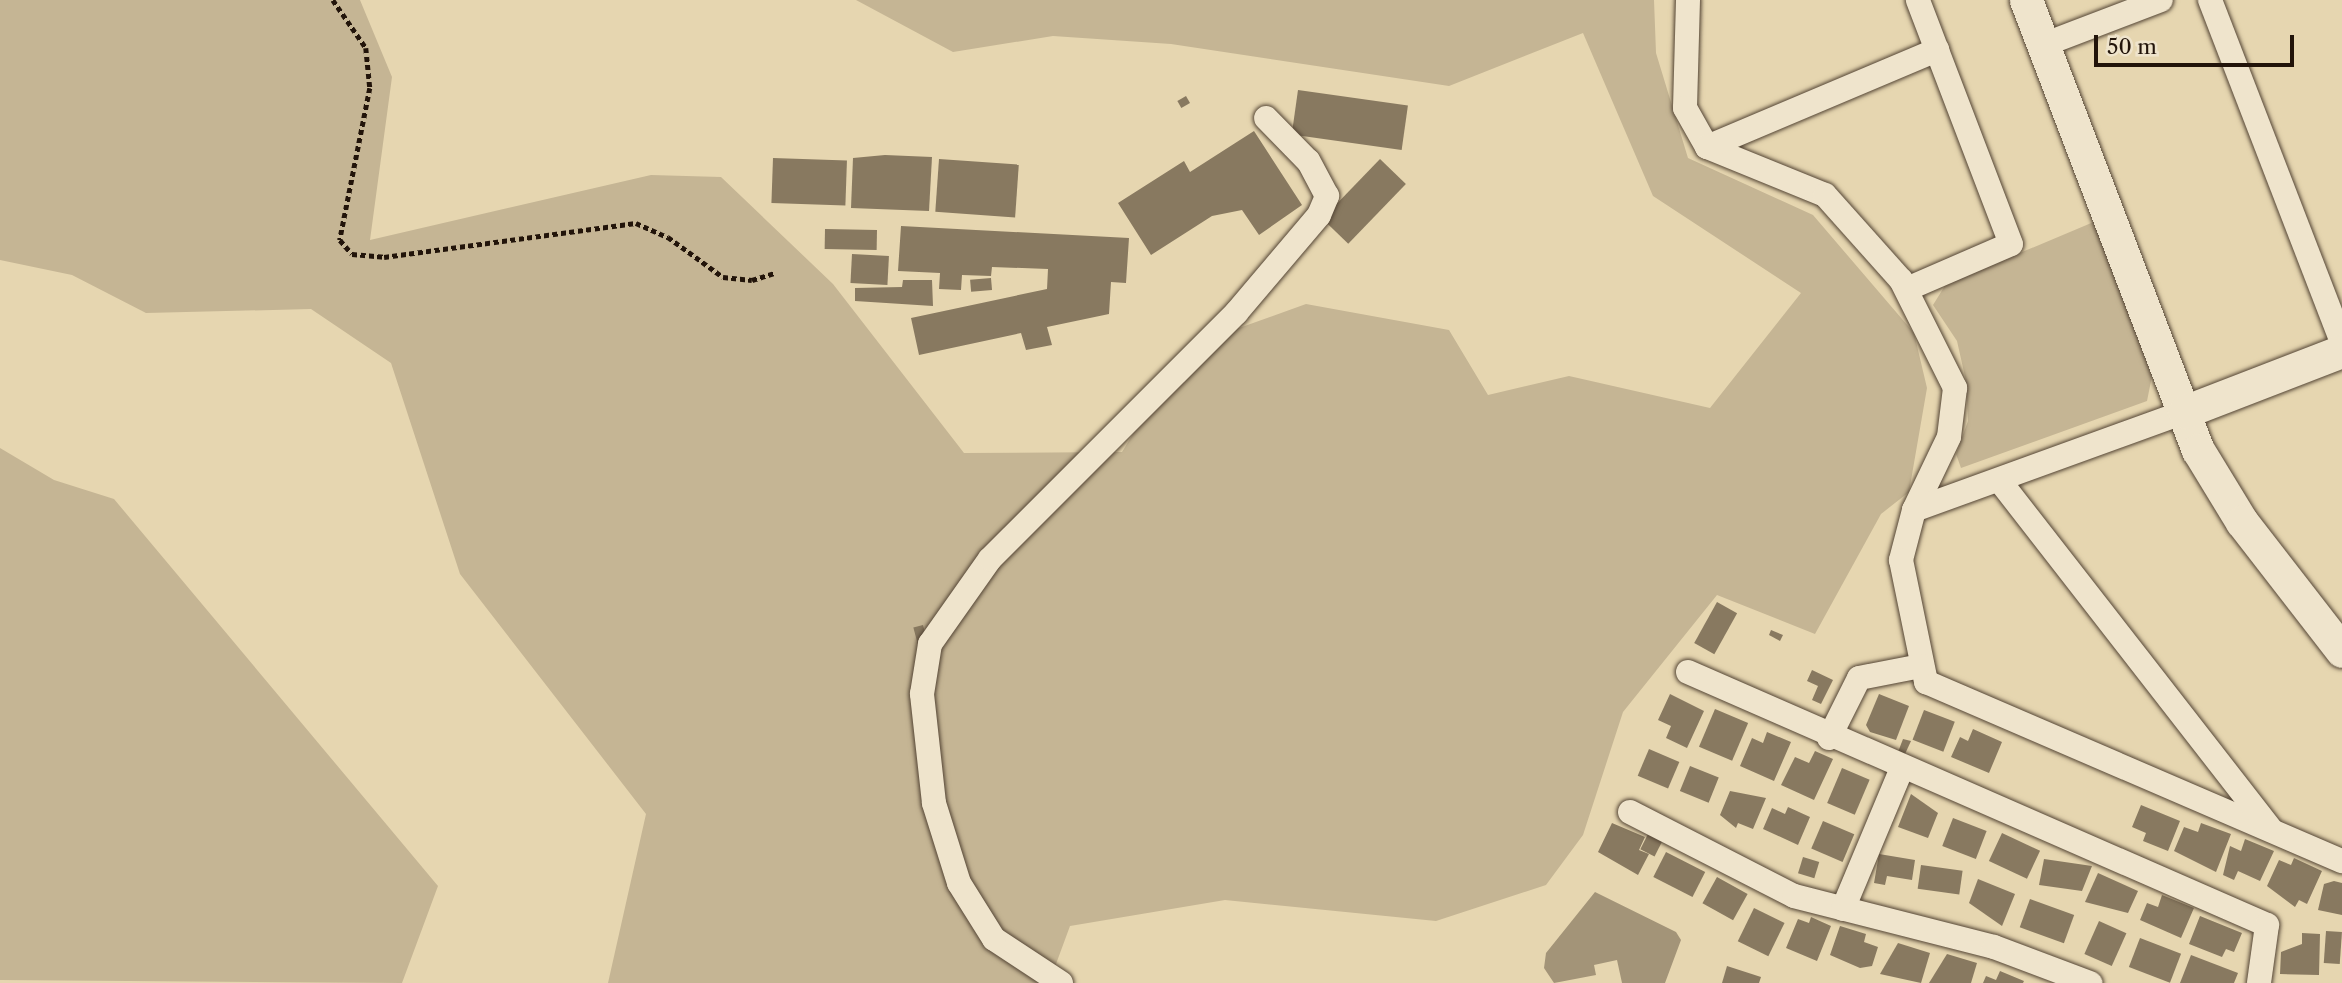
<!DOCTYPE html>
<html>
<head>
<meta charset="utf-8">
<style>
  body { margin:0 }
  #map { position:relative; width:2342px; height:983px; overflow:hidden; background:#e6d6b0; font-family:"Libre Caslon Text",serif }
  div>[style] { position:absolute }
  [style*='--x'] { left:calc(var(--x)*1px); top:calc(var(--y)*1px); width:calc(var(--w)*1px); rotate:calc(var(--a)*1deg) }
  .green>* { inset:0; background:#c5b594 }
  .water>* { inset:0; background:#a39478 }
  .building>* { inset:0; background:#887960; transform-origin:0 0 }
  .path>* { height:4.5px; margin-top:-2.25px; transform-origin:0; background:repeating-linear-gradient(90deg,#22140a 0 5px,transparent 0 8.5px) }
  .roads { filter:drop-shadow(0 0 2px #534434) drop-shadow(0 0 2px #534434) }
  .street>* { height:24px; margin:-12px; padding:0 12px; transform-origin:12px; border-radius:12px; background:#efe4cc }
  .secondary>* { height:33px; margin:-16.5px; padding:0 16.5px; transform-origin:16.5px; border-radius:16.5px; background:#efe4cc }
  span { translate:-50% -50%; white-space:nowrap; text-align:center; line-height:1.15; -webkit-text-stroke:6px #efe4cc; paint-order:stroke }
  .scale { position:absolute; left:2094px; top:35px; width:200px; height:32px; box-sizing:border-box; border:4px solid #22140a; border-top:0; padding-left:9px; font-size:21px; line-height:24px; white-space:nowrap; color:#22140a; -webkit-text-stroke:5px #efe4cc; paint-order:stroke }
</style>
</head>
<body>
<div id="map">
  <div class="green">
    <div style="clip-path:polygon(0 0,360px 0,392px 77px,370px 240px,651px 175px,721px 177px,833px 284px,964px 453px,1122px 452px,1186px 347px,1306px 304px,1449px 330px,1488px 395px,1569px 376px,1710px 408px,1801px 293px,1653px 196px,1583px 33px,1449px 86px,1171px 44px,1053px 36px,953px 52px,856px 0,1654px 0,1656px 53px,1688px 158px,1813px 215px,1914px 333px,1927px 388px,1909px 492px,1881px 514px,1815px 634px,1717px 595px,1623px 712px,1583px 835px,1546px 885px,1436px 921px,1225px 900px,1070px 926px,1049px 983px,608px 983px,646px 814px,460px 574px,391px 363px,311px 309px,146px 313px,72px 275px,0 260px)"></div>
    <div style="clip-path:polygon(2096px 221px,2152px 376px,2147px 401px,1961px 468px,1956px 454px,1968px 421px,1966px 381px,1957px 341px,1933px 305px,1946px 284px)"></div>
    <div style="clip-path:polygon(0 448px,54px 480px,114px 499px,438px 886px,402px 983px,0 980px)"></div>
  </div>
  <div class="water">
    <div style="clip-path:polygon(1595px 892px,1676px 932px,1681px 940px,1665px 983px,1622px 983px,1617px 960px,1594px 965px,1596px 975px,1554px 983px,1544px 968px,1546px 953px)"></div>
  </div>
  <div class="building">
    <div style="left:1298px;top:90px;width:111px;height:45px;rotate:8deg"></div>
    <div style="left:1186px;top:96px;width:8px;height:10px;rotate:60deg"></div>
    <div style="clip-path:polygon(1254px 131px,1302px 205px,1259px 235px,1242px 210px,1212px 216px,1151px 255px,1118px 203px,1184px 161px,1190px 172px)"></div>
    <div style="clip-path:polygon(885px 155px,932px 157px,929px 211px,851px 208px,853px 158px)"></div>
    <div style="left:773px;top:158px;width:74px;height:45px;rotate:2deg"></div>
    <div style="left:939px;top:159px;width:80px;height:53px;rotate:4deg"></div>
    <div style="left:1380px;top:159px;width:36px;height:83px;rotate:44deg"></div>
    <div style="clip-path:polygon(901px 226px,1129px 238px,1126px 283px,1111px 282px,1109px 314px,1047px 327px,1052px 345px,1026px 350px,1021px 333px,919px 355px,911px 318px,1047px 289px,1048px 269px,992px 267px,991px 276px,962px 275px,961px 290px,939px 289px,940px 273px,898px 271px)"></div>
    <div style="left:825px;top:229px;width:52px;height:20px;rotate:1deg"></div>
    <div style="left:852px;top:254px;width:37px;height:29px;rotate:3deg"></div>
    <div style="left:991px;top:278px;width:12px;height:21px;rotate:85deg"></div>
    <div style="clip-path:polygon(903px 280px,932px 280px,933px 306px,855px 301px,855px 288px,902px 287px)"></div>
    <div style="left:1717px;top:602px;width:23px;height:47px;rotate:29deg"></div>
    <div style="left:923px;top:625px;width:16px;height:10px;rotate:75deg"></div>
    <div style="clip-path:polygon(1771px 630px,1783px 635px,1780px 641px,1769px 635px)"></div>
    <div style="clip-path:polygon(1812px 670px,1833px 680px,1821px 704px,1812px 700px,1818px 686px,1807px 681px)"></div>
    <div style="clip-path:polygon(1670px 694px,1704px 711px,1687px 748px,1666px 738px,1671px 726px,1658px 720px)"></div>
    <div style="clip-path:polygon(1879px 694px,1909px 706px,1896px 740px,1870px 732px,1866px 725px)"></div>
    <div style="left:1715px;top:709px;width:36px;height:41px;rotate:23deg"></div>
    <div style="left:1924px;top:710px;width:33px;height:32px;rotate:21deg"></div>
    <div style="clip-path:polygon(1973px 729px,2002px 742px,1989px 773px,1951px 757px,1960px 737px,1968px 741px)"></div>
    <div style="clip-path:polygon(1767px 732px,1791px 742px,1774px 781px,1740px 766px,1752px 738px,1763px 743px)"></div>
    <div style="clip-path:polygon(1903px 739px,1911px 741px,1905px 754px,1898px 752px)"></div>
    <div style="left:1649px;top:749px;width:33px;height:29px;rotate:23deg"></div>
    <div style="clip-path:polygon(1815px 751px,1833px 759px,1814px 800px,1781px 785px,1795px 757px,1809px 763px)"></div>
    <div style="left:1690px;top:766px;width:31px;height:27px;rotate:22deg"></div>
    <div style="left:1842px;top:768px;width:30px;height:38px;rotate:23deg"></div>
    <div style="clip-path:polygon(1730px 791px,1766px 798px,1753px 829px,1738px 823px,1736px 828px,1720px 815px)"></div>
    <div style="clip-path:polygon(1911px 794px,1938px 813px,1928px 838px,1898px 827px)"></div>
    <div style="clip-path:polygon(2141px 805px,2180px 821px,2168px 851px,2143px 841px,2146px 833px,2132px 827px)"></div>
    <div style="clip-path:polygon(1788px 807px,1810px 817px,1798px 845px,1763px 829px,1772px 808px,1785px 814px)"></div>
    <div style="left:1953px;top:818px;width:36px;height:30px;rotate:21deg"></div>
    <div style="left:1823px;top:821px;width:34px;height:30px;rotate:23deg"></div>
    <div style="clip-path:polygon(1612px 823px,1645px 837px,1639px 850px,1649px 854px,1638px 875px,1598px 852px)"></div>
    <div style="clip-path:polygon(2201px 823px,2231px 834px,2216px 872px,2174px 851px,2184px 827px,2198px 832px)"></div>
    <div style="left:2002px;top:833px;width:42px;height:31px;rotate:25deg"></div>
    <div style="left:1648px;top:834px;width:16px;height:17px;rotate:27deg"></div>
    <div style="clip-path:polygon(2245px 839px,2274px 851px,2260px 881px,2238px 871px,2234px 880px,2223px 875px,2230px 846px,2241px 851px)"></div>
    <div style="left:1666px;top:852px;width:44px;height:28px;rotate:27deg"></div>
    <div style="clip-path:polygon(1879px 854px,1915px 860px,1912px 880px,1887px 876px,1885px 885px,1874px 883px)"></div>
    <div style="left:1803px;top:857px;width:17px;height:17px;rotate:17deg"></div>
    <div style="clip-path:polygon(2294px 858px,2322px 871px,2307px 904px,2299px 900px,2295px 907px,2267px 886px,2279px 860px,2291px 865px)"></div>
    <div style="clip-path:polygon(2044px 859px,2092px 866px,2082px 891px,2039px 885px)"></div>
    <div style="left:1921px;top:865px;width:42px;height:24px;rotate:8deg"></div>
    <div style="clip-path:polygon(2098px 873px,2138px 891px,2128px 913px,2085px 902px)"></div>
    <div style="left:1717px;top:877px;width:35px;height:30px;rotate:29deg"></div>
    <div style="clip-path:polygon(1978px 879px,2015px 894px,2002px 926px,1969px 903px)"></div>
    <div style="clip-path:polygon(2334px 881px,2342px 883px,2342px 915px,2318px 910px,2324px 884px)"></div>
    <div style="clip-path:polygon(2162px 895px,2194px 908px,2181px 938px,2140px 920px,2147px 903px,2158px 907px)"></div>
    <div style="left:2030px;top:899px;width:47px;height:30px;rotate:20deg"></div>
    <div style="left:1754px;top:908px;width:34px;height:37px;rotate:26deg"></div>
    <div style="clip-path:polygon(2200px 916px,2242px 933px,2234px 952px,2226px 949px,2222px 957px,2189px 944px)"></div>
    <div style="clip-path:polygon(1811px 917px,1831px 926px,1817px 961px,1786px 948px,1798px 919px,1809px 923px)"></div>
    <div style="left:2099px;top:921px;width:30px;height:36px;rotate:24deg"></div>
    <div style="clip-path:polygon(1840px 926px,1866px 934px,1864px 942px,1878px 947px,1872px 966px,1860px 968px,1830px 955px)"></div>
    <div style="left:2326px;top:931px;width:16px;height:32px;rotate:4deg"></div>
    <div style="clip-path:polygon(2302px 933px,2320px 934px,2319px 975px,2280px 974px,2281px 952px,2302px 944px)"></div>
    <div style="left:2140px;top:938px;width:44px;height:31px;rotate:21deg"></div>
    <div style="clip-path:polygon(1898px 943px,1930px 953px,1921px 983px,1880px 974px)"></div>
    <div style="clip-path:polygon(1947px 954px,1977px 963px,1971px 983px,1929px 983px)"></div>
    <div style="clip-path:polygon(2191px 955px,2238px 973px,2234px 983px,2180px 983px)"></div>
    <div style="clip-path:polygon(1727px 966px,1761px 977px,1759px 983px,1722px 983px)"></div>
    <div style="clip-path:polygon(2000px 971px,2024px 981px,2023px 983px,1983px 983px,1986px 976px,1996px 980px)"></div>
  </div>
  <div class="path">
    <div style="--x:333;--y:0;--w:58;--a:55.5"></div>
    <div style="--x:366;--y:48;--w:40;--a:84.3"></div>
    <div style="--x:370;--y:88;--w:155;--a:101.2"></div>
    <div style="--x:340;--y:240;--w:18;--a:49"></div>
    <div style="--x:352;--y:254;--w:32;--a:5"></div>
    <div style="--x:384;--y:257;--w:254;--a:-7.7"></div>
    <div style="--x:636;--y:223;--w:35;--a:24"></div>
    <div style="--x:668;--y:237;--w:68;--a:36"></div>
    <div style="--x:723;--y:277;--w:29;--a:6"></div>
    <div style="--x:752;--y:280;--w:24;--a:-17"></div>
  </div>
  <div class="roads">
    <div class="street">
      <div style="--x:1688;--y:0;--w:108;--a:91.6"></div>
      <div style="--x:1685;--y:108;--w:45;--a:60.6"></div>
      <div style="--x:1707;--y:147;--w:127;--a:22.1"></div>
      <div style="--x:1825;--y:195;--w:114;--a:48.2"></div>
      <div style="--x:1901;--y:280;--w:121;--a:63.4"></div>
      <div style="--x:1955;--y:388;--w:49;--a:97"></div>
      <div style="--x:1949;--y:437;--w:81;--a:115.6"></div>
      <div style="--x:1914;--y:510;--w:52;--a:104.6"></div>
      <div style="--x:1901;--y:560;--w:125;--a:78.4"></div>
      <div style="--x:1926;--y:682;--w:453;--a:23.3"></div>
      <div style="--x:2210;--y:0;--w:367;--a:68.9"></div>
      <div style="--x:2043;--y:45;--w:126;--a:-20.9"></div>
      <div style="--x:1707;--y:147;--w:250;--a:-22.9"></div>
      <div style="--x:1907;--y:289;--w:113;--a:-23.4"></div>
      <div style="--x:2011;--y:244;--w:261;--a:-110.9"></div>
      <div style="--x:1999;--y:480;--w:443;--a:52.1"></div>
      <div style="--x:1914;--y:510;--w:287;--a:-19.9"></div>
      <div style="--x:1688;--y:672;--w:632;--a:23.6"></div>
      <div style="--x:2267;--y:925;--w:59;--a:97.9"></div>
      <div style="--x:1829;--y:738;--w:67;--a:-63.4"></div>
      <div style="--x:1859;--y:678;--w:63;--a:-11"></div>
      <div style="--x:1630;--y:812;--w:184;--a:27.1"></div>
      <div style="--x:1794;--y:896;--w:206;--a:14.3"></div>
      <div style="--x:1994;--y:947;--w:103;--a:20.6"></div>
      <div style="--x:1843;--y:909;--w:153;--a:-67.3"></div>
      <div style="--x:1061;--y:983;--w:80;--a:-146.7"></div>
      <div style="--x:994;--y:939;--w:66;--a:-122"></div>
      <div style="--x:959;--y:883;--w:84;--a:-107.4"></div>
      <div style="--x:934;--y:803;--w:110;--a:-96.3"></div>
      <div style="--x:922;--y:694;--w:51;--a:-80.9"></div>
      <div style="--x:930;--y:644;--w:104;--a:-54.8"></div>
      <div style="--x:990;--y:559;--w:348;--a:-45"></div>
      <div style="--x:1236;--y:313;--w:128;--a:-49.7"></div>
      <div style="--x:1319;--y:215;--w:21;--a:-67"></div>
      <div style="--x:1327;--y:196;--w:40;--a:-118"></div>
      <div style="--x:1308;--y:161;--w:60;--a:-134.3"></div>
    </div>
    <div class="secondary">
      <div style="--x:2026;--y:0;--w:482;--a:69.1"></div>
      <div style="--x:2198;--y:450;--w:84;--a:58.6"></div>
      <div style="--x:2242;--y:522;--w:163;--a:52.2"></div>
      <div style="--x:2184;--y:412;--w:169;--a:-21.1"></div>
    </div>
  </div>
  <div class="scale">50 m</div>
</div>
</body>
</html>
